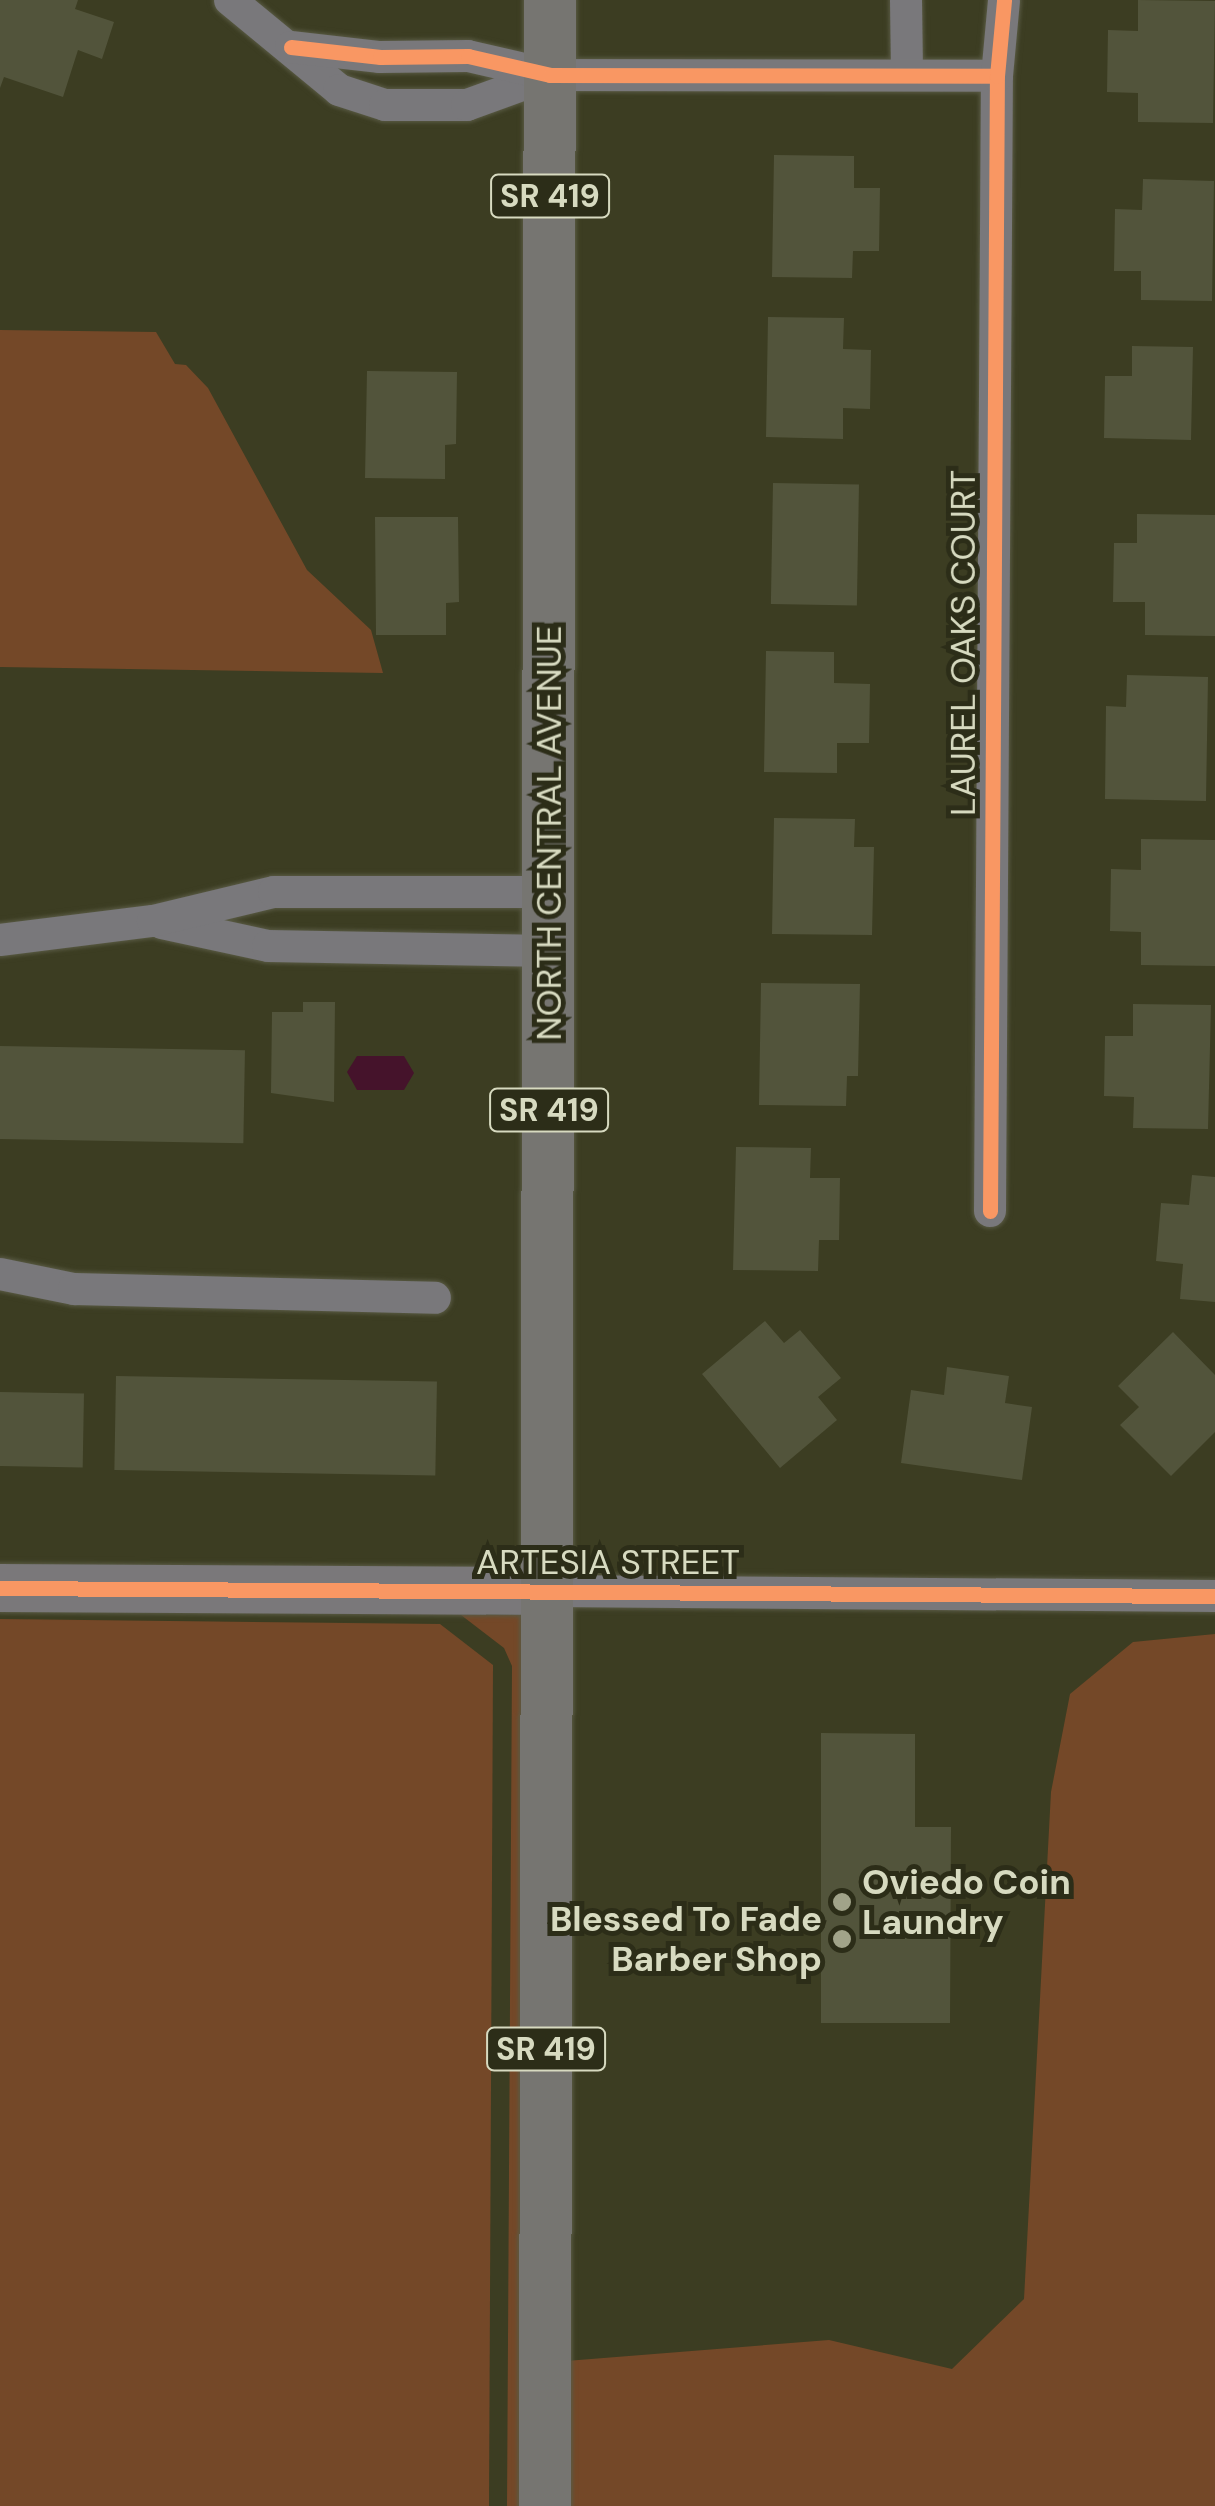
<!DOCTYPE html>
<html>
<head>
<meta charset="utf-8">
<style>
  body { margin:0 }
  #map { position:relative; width:1215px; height:2506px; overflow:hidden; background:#3c3d22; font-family:"DM Sans",sans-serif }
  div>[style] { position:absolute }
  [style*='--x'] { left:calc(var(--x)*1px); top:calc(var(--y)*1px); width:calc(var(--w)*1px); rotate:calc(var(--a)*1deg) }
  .green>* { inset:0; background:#744828 }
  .water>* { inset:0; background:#45132b }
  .building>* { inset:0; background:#52543b; transform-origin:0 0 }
  .roads { filter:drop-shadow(0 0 2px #595a44) drop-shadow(0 0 2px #595a44) }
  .street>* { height:32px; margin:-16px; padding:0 16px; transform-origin:16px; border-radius:16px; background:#79787b }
  .secondary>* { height:48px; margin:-24px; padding:0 24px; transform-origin:24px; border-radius:24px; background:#7a787a }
  .primary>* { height:52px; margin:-26px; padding:0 26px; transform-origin:26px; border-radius:26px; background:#767571 }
  .cycleway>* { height:15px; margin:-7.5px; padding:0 7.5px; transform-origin:7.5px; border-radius:7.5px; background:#f99763 }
  .dots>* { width:28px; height:28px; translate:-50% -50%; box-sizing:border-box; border:5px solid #2c2d18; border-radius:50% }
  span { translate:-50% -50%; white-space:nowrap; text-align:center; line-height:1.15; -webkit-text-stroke:10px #2c2d18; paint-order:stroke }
  .shield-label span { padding:2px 8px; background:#2c2d18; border:2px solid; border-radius:8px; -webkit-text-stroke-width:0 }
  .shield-label { font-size:32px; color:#d7dac0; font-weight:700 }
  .street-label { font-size:35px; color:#d7dac0 }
  .poi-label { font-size:35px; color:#d7dac0; font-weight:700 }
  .left { translate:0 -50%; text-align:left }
  .right { translate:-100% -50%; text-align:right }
</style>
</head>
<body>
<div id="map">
  <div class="green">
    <div style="clip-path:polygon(0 330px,156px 332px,175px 364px,186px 365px,208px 388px,307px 570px,371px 630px,383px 673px,0 667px)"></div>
    <div style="clip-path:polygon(461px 1615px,525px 1615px,523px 2506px,507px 2506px,512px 1666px,504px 1648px)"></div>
    <div style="clip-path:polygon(0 1619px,440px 1624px,493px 1665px,489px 2506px,0 2506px)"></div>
    <div style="clip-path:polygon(1215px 1634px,1215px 2506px,566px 2506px,566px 2361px,829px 2340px,952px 2369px,1024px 2299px,1051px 1792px,1070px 1694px,1133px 1642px)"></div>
  </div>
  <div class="water">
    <div style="clip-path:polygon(357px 1056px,404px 1056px,414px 1073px,404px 1090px,357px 1090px,347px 1072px)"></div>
  </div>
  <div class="building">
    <div style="clip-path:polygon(0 0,78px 0,75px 9px,114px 22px,102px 59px,78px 50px,63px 97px,4px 77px,0 88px)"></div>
    <div style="clip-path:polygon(1138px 0,1215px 1px,1213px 123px,1138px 122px,1138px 93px,1107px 92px,1108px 30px,1138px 31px)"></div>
    <div style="clip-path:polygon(774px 155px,854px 156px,854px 188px,880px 188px,879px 251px,853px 251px,852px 278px,772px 277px)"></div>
    <div style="clip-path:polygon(1143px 179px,1214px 181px,1212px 301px,1141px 300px,1141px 271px,1114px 271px,1115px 209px,1142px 210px)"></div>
    <div style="clip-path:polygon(768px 317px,844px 318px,843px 349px,871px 350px,870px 409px,843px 408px,843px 439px,766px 437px)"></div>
    <div style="clip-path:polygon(1132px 346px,1193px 347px,1191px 440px,1104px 438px,1105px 376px,1132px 376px)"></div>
    <div style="clip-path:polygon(367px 371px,457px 372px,456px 444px,445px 445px,445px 479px,365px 478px)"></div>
    <div style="left:773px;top:483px;width:86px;height:121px;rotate:1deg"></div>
    <div style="clip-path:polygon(1137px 514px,1215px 515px,1215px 636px,1145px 635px,1145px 602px,1113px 602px,1114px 543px,1137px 543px)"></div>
    <div style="clip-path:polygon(375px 517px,458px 517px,459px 602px,446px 603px,446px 635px,376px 635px)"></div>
    <div style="clip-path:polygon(766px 651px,834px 652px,834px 683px,870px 684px,869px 743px,837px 743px,837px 773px,764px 772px)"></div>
    <div style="clip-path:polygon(1127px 675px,1208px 677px,1206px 801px,1105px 799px,1106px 706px,1126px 707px)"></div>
    <div style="clip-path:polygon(774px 818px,855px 819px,854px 847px,874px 847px,872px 935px,772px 934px)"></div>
    <div style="clip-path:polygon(1141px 839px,1215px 840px,1215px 966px,1141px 965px,1141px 932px,1110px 931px,1111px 869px,1141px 870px)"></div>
    <div style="clip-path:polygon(761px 983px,860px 984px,858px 1076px,847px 1076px,846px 1106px,759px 1105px)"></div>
    <div style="clip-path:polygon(303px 1002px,335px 1002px,334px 1102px,271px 1093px,272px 1012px,303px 1012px)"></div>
    <div style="clip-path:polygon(1133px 1004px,1211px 1005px,1208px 1129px,1133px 1128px,1134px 1097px,1104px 1096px,1105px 1036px,1133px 1036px)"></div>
    <div style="left:0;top:1046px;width:245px;height:93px;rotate:1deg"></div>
    <div style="clip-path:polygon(736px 1147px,811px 1148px,810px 1178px,840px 1178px,839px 1240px,819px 1240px,818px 1271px,733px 1270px)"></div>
    <div style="clip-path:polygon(1192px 1175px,1215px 1177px,1215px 1302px,1180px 1299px,1183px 1264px,1156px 1261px,1161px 1203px,1189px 1205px)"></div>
    <div style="clip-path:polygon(765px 1321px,784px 1343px,800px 1330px,841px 1378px,818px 1397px,837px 1420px,780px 1468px,702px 1374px)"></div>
    <div style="clip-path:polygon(1173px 1332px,1215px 1375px,1215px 1432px,1171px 1476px,1120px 1425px,1139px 1407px,1118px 1386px)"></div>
    <div style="clip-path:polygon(947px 1367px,1009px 1376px,1005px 1403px,1032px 1407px,1022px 1480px,901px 1463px,911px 1390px,944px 1395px)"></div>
    <div style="left:116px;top:1376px;width:321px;height:94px;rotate:1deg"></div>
    <div style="left:0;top:1392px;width:84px;height:74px;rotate:1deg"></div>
    <div style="clip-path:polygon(821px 1733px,915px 1734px,915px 1827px,951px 1827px,950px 2023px,821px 2023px)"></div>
  </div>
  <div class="roads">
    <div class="street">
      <div style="--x:230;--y:0;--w:141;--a:39.5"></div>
      <div style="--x:339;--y:90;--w:48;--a:18.1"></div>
      <div style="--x:385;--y:105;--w:82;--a:0"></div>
      <div style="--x:467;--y:105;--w:88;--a:-19.9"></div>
      <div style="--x:906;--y:0;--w:75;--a:89.2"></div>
      <div style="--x:291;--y:47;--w:90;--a:6.4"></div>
      <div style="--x:380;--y:57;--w:88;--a:-0.7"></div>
      <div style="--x:468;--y:56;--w:84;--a:13"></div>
      <div style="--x:550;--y:75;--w:447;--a:0.1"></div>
      <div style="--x:162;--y:923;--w:108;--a:12.2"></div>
      <div style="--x:268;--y:946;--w:281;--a:1"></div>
      <div style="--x:0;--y:940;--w:154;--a:-7.1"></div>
      <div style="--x:153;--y:921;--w:124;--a:-13.5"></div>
      <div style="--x:274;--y:892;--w:275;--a:0"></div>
      <div style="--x:990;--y:1211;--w:1135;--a:-89.65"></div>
      <div style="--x:997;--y:76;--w:76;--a:-84.7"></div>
      <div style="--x:0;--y:1274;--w:76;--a:11.5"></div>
      <div style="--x:74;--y:1289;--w:361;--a:1.4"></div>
      <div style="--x:547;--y:1591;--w:668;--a:0.43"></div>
    </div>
    <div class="secondary">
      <div style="--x:0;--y:1588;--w:547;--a:0.31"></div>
    </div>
    <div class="primary">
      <div style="--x:545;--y:2506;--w:2506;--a:-89.89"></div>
    </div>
  </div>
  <div class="cycleway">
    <div style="--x:291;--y:47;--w:90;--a:6.4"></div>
    <div style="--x:380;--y:57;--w:88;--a:-0.7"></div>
    <div style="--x:468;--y:56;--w:84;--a:13"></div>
    <div style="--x:550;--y:75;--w:447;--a:0.1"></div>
    <div style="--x:990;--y:1211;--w:1135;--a:-89.65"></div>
    <div style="--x:997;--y:76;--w:76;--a:-84.7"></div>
    <div style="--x:0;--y:1588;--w:1215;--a:0.38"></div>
  </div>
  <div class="dots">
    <div style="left:842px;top:1902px;background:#a1a389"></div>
    <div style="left:842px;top:1939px;background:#a1a389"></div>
  </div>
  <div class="shield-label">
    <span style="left:550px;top:196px">SR 419</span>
    <span style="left:549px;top:1110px">SR 419</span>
    <span style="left:546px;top:2049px">SR 419</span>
  </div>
  <div class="street-label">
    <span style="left:963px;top:643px;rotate:-90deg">LAUREL OAKS COURT</span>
    <span style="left:549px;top:833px;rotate:-90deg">NORTH CENTRAL AVENUE</span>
    <span style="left:608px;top:1562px">ARTESIA STREET</span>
  </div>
  <div class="poi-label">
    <span class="left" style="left:862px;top:1902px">Oviedo Coin<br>Laundry</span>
    <span class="right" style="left:822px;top:1939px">Blessed To Fade<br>Barber Shop</span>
  </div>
</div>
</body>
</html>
